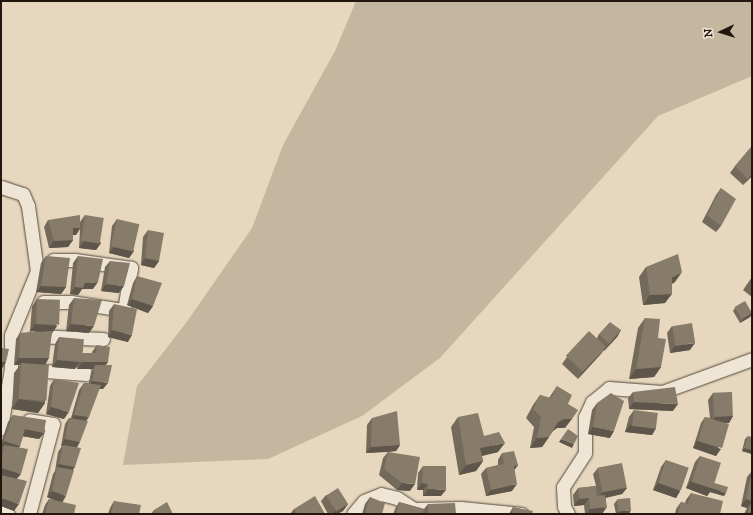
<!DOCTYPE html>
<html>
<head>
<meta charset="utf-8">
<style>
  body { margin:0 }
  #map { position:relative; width:753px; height:515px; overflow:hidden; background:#e6d7be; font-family:"IM FELL DW Pica",serif }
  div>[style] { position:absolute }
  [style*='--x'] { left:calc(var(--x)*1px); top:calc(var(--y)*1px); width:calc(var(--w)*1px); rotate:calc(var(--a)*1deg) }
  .green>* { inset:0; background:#c5b6a0 }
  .roads { filter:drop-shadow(0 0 1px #52473a) drop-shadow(0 0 1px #52473a) }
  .street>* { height:13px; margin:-6.5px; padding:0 6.5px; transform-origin:6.5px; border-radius:6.5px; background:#efe5d5 }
  .wall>* { inset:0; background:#746a5b }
  .shaded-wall>* { inset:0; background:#5e564a }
  .building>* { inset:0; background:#877b6a; transform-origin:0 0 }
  span { translate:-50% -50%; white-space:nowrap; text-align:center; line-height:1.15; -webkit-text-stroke:4px #efe5d5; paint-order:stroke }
  .frame { position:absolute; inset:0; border:2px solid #21170e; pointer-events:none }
  .north { position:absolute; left:701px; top:12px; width:40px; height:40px; -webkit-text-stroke:3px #efe5d5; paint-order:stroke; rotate:266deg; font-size:11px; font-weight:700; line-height:16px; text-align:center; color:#21170e }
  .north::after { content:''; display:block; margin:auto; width:14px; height:18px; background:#21170e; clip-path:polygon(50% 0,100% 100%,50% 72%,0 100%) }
</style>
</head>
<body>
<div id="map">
  <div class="green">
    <div style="clip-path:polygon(356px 1px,752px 1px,752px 76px,658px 116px,440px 358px,362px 416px,268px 459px,123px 465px,137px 386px,186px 323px,252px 228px,283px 145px,335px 51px)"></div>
  </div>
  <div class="roads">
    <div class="street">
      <div style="--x:1;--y:187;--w:23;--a:18"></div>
      <div style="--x:23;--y:194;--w:13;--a:67"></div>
      <div style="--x:28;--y:206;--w:66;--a:82.1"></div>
      <div style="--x:37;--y:271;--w:69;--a:112.1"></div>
      <div style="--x:11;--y:335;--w:33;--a:90"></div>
      <div style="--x:11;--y:368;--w:61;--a:99.5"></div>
      <div style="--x:43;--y:302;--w:28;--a:0"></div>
      <div style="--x:71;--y:302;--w:54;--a:8.6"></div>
      <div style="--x:124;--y:310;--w:43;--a:-80.5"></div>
      <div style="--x:131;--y:268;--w:57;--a:-171.9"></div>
      <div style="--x:75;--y:260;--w:22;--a:180"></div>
      <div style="--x:35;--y:336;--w:68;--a:2.5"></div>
      <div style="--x:31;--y:370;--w:55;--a:4.2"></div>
      <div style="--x:1;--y:512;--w:7;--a:16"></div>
      <div style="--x:29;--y:514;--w:93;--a:-75.1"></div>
      <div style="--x:53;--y:424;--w:24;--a:-171"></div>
      <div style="--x:353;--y:514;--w:17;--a:-50"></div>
      <div style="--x:364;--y:501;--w:18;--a:-22"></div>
      <div style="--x:381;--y:494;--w:16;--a:14"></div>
      <div style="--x:397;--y:498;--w:20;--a:33"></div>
      <div style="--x:414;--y:509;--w:47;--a:-1.2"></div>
      <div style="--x:461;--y:508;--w:61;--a:5.6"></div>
      <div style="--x:568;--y:514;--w:9;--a:-117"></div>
      <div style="--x:564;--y:506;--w:19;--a:-93"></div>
      <div style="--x:563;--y:487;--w:40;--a:-57.1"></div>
      <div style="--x:585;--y:453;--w:36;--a:-90"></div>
      <div style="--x:585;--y:417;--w:17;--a:-65"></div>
      <div style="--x:592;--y:402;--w:22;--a:-39"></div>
      <div style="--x:609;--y:388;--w:53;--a:4.3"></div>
      <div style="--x:662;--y:392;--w:96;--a:-20.1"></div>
    </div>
  </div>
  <div class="wall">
    <div style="clip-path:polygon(752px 146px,752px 176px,743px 185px,730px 173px,735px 166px)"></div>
    <div style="clip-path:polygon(721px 188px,721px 226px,716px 232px,702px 222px,716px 195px)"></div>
    <div style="clip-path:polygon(85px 215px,101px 243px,96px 250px,79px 248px,80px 229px,76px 235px,73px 235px,73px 240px,68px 247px,49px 248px,44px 227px,48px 220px,80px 222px)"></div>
    <div style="clip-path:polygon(117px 219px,134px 251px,129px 258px,109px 253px,112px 226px)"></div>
    <div style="clip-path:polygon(148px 230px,159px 261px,154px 268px,141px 265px,143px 237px)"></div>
    <div style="clip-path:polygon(46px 256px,66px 287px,61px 294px,36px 292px,41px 263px)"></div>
    <div style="clip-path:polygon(78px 256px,93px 289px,82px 289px,78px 295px,70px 294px,73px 263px)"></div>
    <div style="clip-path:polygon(110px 261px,119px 293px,101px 291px,105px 267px)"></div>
    <div style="clip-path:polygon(646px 267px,675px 282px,672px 284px,665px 303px,643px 305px,639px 277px)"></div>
    <div style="clip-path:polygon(137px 276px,153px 306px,148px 313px,127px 305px,133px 283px)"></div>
    <div style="clip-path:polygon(752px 277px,752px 297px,743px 290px)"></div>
    <div style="clip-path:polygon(74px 298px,89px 333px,66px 331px,69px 305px)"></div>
    <div style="clip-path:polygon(37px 299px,57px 326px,52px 333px,45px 364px,45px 403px,38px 413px,12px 409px,14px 373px,20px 365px,14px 365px,16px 339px,20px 333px,38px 332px,30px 331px,32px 306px)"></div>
    <div style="clip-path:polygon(114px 304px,128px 342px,108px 337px,109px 311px)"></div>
    <div style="clip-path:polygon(735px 308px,752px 312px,752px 314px,750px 317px,740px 323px,733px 311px)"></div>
    <div style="clip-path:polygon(645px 318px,658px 338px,661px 367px,654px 377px,629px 379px,638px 328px)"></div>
    <div style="clip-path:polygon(672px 326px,690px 350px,670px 353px,667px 333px)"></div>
    <div style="clip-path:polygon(621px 330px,617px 337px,604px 351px,603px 350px,578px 379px,562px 364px,567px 357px,597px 338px,599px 334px)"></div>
    <div style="clip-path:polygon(59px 337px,81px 357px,83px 353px,92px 353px,92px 352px,97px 345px,106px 365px,103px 389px,99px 389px,86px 420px,77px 447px,73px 469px,62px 502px,74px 514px,42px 514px,45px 505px,49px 499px,54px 500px,47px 497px,53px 474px,55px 471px,58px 452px,62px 446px,61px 446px,65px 424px,69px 418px,71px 418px,79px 390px,84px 383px,89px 383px,91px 372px,93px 369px,77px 369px,78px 365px,75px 369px,52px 367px,55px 344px)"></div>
    <div style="clip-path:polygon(54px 379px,64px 419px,46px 414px,50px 386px)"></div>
    <div style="clip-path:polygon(557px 386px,568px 404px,565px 428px,557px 428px,553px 431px,542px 447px,530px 448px,534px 427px,526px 418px,533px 405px,540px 395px,549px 398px)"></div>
    <div style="clip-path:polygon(633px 392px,673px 411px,629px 409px,628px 398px)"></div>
    <div style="clip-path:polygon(713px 393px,733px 416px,729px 423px,725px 423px,716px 456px,693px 448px,701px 423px,705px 417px,710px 418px,708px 400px)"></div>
    <div style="clip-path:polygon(597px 403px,610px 438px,588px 434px,592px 410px)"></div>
    <div style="clip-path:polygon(634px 410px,656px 428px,652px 435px,625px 432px,629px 417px)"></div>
    <div style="clip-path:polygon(13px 415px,44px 433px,39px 439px,23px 436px,20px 446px,19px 448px,17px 479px,14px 511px,1px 506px,1px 443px,8px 422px)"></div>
    <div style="clip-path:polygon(458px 417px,484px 436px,498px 452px,482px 456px,483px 461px,476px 471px,459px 475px,451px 427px)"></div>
    <div style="clip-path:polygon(372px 418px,400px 445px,396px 451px,389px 452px,410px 491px,397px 490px,379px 475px,383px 458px,388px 452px,366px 453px,367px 425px)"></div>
    <div style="clip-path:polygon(748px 436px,752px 454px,742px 451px,745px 439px)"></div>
    <div style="clip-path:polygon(502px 453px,518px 465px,514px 470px,512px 491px,486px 496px,481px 474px,486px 468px,498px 465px,498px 460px)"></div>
    <div style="clip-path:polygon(700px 456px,714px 483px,724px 496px,710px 492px,707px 496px,686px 488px,695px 462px)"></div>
    <div style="clip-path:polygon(666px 460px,680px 491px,676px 498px,653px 490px,661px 467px)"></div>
    <div style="clip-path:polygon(423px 466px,441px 496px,423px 496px,423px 490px,417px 490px,418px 473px)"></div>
    <div style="clip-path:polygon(598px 468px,627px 488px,622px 494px,606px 498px,602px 514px,585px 514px,584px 505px,574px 506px,573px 495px,578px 488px,596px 486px,593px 474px)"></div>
    <div style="clip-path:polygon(752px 471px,752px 514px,744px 514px,747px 508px,741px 506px,747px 477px)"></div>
    <div style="clip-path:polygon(691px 493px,720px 514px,675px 514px,676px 509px,681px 502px,685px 503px,686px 500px)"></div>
    <div style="clip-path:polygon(326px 495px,348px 504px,343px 511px,337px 514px,328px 514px,321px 501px)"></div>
    <div style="clip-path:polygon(370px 497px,382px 514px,362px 514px,365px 504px)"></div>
    <div style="clip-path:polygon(617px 500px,629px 514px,616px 514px,614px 504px)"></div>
    <div style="clip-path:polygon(114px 501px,139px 514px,108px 514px,110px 508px)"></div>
    <div style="clip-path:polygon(399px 502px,424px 509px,428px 504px,456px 514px,423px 514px,423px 513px,422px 514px,393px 514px,395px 509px)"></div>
    <div style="clip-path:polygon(513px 507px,532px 514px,509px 514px)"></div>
    <div style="clip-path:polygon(294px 509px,325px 514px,290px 514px)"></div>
    <div style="clip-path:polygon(154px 510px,173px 514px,151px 514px)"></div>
  </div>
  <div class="shaded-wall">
    <div style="clip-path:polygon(752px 174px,752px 176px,743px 185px,748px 179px)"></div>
    <div style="clip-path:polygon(73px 228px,80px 228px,76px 235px,68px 235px)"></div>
    <div style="clip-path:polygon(73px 240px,68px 247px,49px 248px,54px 241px)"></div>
    <div style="clip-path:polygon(84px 241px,101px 243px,96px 250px,79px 248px)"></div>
    <div style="clip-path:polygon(114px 247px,134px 251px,129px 258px,109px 253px)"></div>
    <div style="clip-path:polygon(145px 258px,159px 261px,154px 268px,141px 265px)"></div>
    <div style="clip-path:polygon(682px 272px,675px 282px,665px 287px,672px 277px)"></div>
    <div style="clip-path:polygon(98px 282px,93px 289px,82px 289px,78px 295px,70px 294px,75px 287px,85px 283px)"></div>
    <div style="clip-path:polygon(106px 284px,124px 286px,119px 293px,101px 291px)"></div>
    <div style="clip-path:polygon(41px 286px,66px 287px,61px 294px,36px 292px)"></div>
    <div style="clip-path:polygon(672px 294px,665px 303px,643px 305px,650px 295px)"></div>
    <div style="clip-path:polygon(132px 299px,153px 306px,148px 313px,127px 305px)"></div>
    <div style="clip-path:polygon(752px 313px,750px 317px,740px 323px,743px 319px)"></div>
    <div style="clip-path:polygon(35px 324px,57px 326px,52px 333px,30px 331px)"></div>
    <div style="clip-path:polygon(71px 324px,94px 326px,89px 333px,66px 331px)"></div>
    <div style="clip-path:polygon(112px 330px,132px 335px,128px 342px,108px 337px)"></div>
    <div style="clip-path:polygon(621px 330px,617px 337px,604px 351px,609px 344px)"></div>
    <div style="clip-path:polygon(695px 343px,690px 350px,670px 353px,675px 346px)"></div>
    <div style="clip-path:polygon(606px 347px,601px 354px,578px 379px,583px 372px)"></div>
    <div style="clip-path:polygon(19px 358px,49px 358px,45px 365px,21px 363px,20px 365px,14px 365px)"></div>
    <div style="clip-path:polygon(57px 360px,80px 362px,75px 369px,52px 367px)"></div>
    <div style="clip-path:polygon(1px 361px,6px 362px,2px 369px,1px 369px)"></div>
    <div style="clip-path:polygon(82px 362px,108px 362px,103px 369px,95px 365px,93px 369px,77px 369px)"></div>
    <div style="clip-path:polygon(661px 367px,654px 377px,629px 379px,636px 369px)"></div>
    <div style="clip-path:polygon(92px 381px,108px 383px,103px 389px,88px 388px)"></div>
    <div style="clip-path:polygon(19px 399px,45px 403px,38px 413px,12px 409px)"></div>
    <div style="clip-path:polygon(634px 402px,678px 404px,673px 411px,629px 409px)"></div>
    <div style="clip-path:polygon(51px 407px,69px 412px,64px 419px,46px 414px)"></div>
    <div style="clip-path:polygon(74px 415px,89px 417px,84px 424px,69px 422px)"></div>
    <div style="clip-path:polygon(733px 416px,729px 423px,710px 424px,715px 417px)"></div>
    <div style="clip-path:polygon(564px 419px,572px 419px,565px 428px,557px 428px,551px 432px,558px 422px)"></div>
    <div style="clip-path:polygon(630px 425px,656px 428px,652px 435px,625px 432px)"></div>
    <div style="clip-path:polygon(593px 427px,614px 431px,610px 438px,588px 434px)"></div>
    <div style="clip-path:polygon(25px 429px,44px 433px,39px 439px,21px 436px)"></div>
    <div style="clip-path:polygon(549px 437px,542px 447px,530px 448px,537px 438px)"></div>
    <div style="clip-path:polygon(65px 439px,80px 442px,76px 449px,63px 445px,62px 446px,61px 446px)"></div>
    <div style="clip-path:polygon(561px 439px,574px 444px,572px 448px,559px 442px)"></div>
    <div style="clip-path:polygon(4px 441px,20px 446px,15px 453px,4px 445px,1px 448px,1px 446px)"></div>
    <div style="clip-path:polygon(697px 441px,721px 449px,716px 456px,693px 448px)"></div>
    <div style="clip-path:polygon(505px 443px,498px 452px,473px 458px,480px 448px)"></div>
    <div style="clip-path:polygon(400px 445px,396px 451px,366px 453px,371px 447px)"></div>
    <div style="clip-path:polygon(744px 448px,752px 450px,752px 454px,742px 451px)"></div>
    <div style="clip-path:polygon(483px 461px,476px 471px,459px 475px,466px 465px)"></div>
    <div style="clip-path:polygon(59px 464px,75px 467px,70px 474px,57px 467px,55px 471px)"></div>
    <div style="clip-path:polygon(518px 465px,513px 472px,514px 466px)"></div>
    <div style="clip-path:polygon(1px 468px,21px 474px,16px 480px,1px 476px)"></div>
    <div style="clip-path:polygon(691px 481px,726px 493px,724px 496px,710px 492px,707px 496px,686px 488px)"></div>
    <div style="clip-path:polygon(402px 483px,415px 484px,410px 491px,397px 490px)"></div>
    <div style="clip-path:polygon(422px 483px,428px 484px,423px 490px,417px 490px)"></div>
    <div style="clip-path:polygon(658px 483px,680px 491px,676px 498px,653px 490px)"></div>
    <div style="clip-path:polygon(517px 484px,512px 491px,486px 496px,491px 490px)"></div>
    <div style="clip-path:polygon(627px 488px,622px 494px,598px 499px,603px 492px)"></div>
    <div style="clip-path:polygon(428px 489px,446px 490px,441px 496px,423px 496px)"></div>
    <div style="clip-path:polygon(52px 491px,66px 496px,62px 503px,47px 497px)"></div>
    <div style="clip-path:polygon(1px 498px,19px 504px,14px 511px,1px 506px)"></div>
    <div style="clip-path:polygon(589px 498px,584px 505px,574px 506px,579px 499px)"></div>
    <div style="clip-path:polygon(746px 499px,752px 501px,752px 508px,751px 503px,747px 508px,741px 506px)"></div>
    <div style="clip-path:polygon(348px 504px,343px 511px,337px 514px,333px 514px,335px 511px)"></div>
    <div style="clip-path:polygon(607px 507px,602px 514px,587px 514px,590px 509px)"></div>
    <div style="clip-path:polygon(631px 510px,629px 514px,617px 514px,618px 512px)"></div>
  </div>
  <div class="building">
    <div style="clip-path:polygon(752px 146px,752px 174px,748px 179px,735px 166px)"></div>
    <div style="clip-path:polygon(721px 188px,736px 199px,721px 226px,707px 215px)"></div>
    <div style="clip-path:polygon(80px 215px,80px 228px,73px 228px,73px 240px,54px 241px,48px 220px)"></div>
    <div style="left:85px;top:215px;width:19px;height:26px;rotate:9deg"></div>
    <div style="left:117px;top:219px;width:23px;height:28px;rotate:13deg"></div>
    <div style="clip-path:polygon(148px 230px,164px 233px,159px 261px,145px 258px)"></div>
    <div style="clip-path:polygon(678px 254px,682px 272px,672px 277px,672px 294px,650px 295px,646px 267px)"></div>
    <div style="clip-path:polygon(46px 256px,70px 258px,66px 287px,41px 286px)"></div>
    <div style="clip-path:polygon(78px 256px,103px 259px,98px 282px,85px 283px,83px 288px,75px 287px)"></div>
    <div style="clip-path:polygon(110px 261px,130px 263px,124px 286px,106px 284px)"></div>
    <div style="clip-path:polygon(137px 276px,162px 283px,153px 306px,132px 299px)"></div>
    <div style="clip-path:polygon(74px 298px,102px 300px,94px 326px,71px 324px)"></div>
    <div style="left:37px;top:299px;width:23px;height:25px;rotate:2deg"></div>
    <div style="left:745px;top:301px;width:14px;height:12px;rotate:60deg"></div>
    <div style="clip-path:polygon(114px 304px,137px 309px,132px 335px,112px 330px)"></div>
    <div style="clip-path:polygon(645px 318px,660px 319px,658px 338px,666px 339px,661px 367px,636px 369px)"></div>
    <div style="clip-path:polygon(610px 322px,621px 330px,609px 344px,599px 334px)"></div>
    <div style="left:692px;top:323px;width:20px;height:20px;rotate:81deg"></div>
    <div style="clip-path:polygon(52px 331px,49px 358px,19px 358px,20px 333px)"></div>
    <div style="left:589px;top:331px;width:23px;height:34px;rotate:43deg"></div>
    <div style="left:59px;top:337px;width:25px;height:23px;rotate:5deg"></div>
    <div style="clip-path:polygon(97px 345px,110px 347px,108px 362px,82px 362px,83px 353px,96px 353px)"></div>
    <div style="clip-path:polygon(1px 348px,9px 349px,6px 362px,1px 361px)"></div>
    <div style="left:21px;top:363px;width:28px;height:36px;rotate:4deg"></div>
    <div style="clip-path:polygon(95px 365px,112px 365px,108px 383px,92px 381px)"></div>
    <div style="clip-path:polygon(54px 379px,79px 383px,69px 412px,51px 407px)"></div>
    <div style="clip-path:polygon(84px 383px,101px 385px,89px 417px,74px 415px)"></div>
    <div style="clip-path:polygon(557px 386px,572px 395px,568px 404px,578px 410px,572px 419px,564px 419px,558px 422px,549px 437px,537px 438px,541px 417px,533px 409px,540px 395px,551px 398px)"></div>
    <div style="clip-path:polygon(675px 387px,678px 404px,634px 402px,633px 392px)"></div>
    <div style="left:732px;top:392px;width:24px;height:19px;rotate:88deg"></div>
    <div style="clip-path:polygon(611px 393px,624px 401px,614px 431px,593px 427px,597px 403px)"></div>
    <div style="left:634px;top:410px;width:24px;height:16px;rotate:7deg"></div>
    <div style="clip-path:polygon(397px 411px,400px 445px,371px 447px,372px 418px)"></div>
    <div style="clip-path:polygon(478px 413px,484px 436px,499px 432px,505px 443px,480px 448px,483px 461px,466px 465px,458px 417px)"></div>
    <div style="clip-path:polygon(13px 415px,46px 420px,44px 433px,25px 429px,20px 446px,4px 441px)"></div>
    <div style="left:705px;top:417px;width:25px;height:25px;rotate:16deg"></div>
    <div style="clip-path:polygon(69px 418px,88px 421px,80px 442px,65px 439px)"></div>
    <div style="clip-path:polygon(568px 429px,578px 436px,574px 444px,561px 439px)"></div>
    <div style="clip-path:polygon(748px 436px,752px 437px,752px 450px,744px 448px)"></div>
    <div style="clip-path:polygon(4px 445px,28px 449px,21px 474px,1px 468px)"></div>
    <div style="clip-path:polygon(63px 445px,81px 448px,75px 467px,59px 464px)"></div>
    <div style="clip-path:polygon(514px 451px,518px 465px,514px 466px,517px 484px,491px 490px,486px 468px,504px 464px,502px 453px)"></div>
    <div style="clip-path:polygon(388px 452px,420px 457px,415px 484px,402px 483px,384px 469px)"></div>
    <div style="left:700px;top:456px;width:22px;height:27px;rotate:18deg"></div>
    <div style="left:666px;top:460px;width:24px;height:24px;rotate:19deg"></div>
    <div style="left:622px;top:463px;width:25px;height:25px;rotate:79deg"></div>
    <div style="clip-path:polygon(423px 466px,446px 466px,446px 490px,428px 489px,428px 484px,422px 483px)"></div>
    <div style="clip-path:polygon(57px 467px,74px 470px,66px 496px,52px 491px)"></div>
    <div style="clip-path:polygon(752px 471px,752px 501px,746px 499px)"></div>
    <div style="clip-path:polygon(1px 475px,27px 481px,19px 504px,1px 498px)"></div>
    <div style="clip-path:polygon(714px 483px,728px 487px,726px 493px,712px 488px)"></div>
    <div style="clip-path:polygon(596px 486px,597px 496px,605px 495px,607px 507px,590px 509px,589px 498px,579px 499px,578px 488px)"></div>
    <div style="left:338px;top:488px;width:19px;height:14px;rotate:58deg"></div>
    <div style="clip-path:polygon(691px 493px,723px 501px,720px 514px,678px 514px,681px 502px,688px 504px)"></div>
    <div style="clip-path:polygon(315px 496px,325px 514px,297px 514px,294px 509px)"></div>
    <div style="clip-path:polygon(370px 497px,385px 503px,382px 514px,365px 514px)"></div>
    <div style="left:630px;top:498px;width:12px;height:13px;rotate:85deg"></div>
    <div style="clip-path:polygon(49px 499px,76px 505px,74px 514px,45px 514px)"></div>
    <div style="clip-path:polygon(114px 501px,141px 505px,139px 514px,111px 514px)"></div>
    <div style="clip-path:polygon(167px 502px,173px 514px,155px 514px,154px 510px)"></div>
    <div style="clip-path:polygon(399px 502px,424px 509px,422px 514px,396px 514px)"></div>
    <div style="clip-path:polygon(455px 503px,456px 514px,434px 514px,434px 513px,428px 514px,428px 504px)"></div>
    <div style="clip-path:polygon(751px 503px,752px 503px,752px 514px,747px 514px)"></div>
    <div style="clip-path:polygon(513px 507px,533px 511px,532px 514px,512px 514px)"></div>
  </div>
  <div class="frame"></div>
  <div class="north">N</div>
</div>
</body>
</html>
